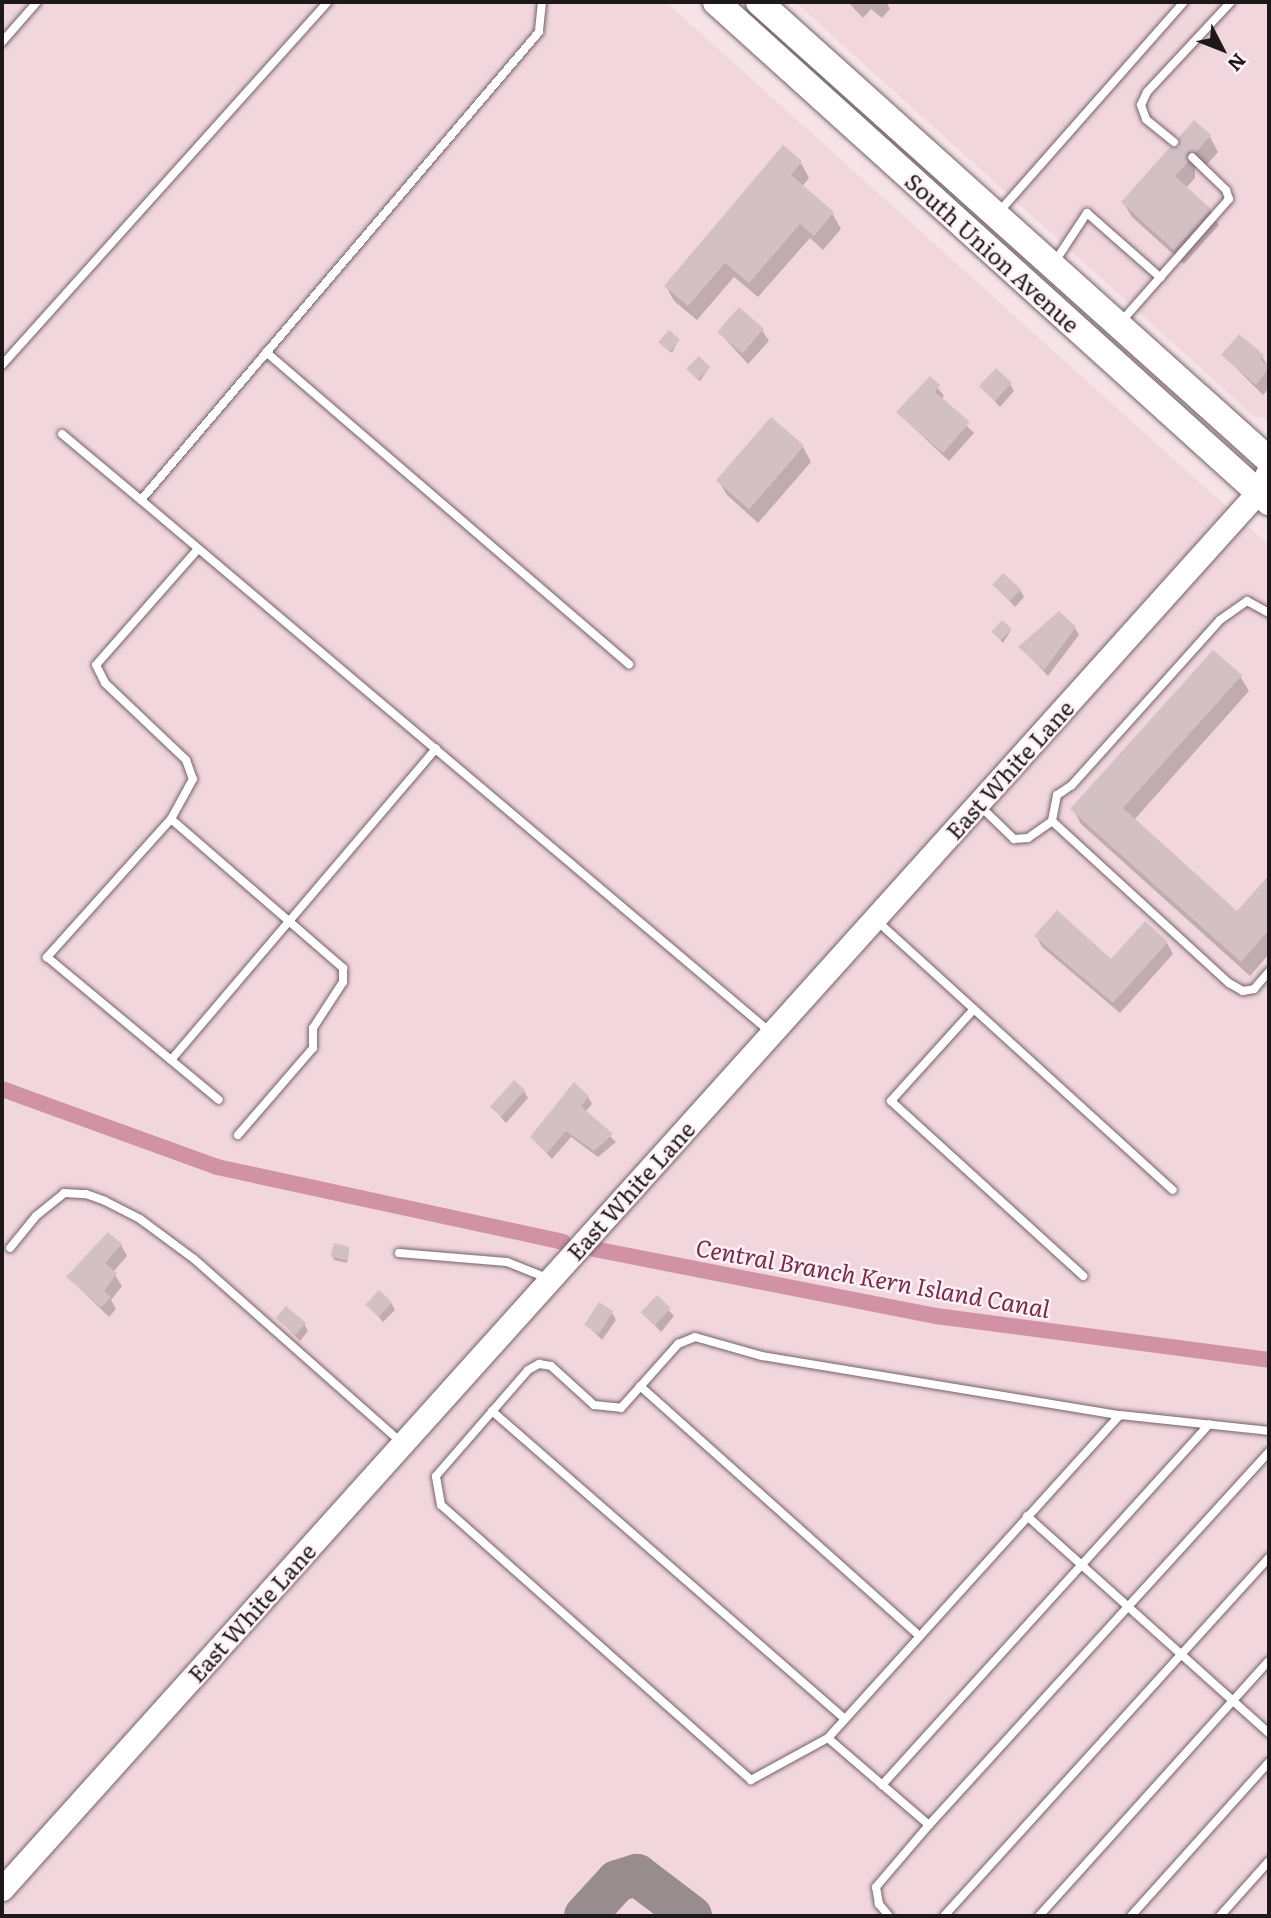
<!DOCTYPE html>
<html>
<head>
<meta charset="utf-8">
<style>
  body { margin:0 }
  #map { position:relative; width:1271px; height:1918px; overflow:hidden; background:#f6e3e8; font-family:Literata,serif }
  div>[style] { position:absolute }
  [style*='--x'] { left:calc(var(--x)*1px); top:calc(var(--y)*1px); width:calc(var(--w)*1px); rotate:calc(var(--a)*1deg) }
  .built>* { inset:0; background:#f1d6de }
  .shadow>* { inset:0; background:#0003 }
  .canal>* { height:16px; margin:-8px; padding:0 8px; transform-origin:8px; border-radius:8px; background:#d292a6 }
  .taxiway>* { height:42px; margin:-21px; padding:0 21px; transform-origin:21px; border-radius:21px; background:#988c8f }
  .building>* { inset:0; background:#d3c0c5; transform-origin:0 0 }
  .roads { filter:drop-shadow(0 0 2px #746368) drop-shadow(0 0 2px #746368) }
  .lane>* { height:8px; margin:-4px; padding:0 4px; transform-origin:4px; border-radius:4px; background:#fff }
  .secondary>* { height:23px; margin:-11.5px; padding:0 11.5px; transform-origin:11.5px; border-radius:11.5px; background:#fff }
  .primary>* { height:26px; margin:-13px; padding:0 13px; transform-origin:13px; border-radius:13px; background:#fff }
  span { translate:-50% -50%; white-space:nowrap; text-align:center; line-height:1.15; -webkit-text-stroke:5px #fef2f6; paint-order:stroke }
  .street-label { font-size:23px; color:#1e181a }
  .water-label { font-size:24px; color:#772a49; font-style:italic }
  .frame { position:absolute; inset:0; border:4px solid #1e181a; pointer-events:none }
  .north { position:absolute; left:1187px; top:14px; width:70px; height:70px; -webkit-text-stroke:5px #fef2f6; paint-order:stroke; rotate:132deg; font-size:19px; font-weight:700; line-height:28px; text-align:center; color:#1e181a }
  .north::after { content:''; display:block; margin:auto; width:24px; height:32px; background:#1e181a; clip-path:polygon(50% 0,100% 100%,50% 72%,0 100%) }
</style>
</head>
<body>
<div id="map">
  <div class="built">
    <div style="clip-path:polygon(2px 2px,666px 2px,1269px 545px,1269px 1916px,2px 1916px)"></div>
    <div style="clip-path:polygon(795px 2px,1269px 2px,1269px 418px,1255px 417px)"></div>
  </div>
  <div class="shadow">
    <div style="clip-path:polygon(848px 2px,886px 2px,890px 9px,882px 18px,871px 9px,863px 18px)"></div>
    <div style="clip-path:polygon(1210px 137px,1218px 152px,1205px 167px,1195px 168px,1195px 178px,1186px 188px,1210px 210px,1219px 225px,1184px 264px,1132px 217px,1123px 202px,1180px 148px)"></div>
    <div style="clip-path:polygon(801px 163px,809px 178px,802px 187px,832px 213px,841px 229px,823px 250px,810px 238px,758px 297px,734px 277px,697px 320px,674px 301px,666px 286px)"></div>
    <div style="clip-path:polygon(762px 330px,769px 341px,748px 364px,719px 332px)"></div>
    <div style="clip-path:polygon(678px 341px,672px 353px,663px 345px)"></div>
    <div style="clip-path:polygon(1223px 355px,1262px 356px,1269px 369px,1269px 388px,1263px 395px)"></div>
    <div style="clip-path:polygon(709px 368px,700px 381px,691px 373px)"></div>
    <div style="clip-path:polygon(930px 378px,944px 396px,941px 400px,974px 433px,949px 461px,898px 413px)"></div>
    <div style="clip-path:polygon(1010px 384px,1014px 391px,1000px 407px,981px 386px)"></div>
    <div style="clip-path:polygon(803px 447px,811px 462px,758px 523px,727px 495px,718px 480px)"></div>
    <div style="clip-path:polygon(994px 585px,1020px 590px,1024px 597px,1015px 607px)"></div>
    <div style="clip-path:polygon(1075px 628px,1079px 635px,1048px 676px,1021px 647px)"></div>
    <div style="clip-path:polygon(1011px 630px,1003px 643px,993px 632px)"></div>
    <div style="clip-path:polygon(1240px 676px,1249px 691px,1134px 820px,1238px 913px,1269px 878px,1269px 954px,1250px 976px,1081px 824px,1073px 809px)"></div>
    <div style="clip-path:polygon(1036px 936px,1111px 962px,1167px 943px,1173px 954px,1120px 1013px,1042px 947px)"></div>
    <div style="clip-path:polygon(524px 1091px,528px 1098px,506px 1123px,492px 1107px)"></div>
    <div style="clip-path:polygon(588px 1097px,592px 1104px,585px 1112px,616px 1142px,598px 1157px,571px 1137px,552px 1159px,532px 1138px)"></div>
    <div style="clip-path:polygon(121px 1245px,127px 1256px,113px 1272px,122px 1286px,111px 1300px,116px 1309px,109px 1317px,68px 1277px)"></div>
    <div style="clip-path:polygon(349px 1248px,347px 1263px,334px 1260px,333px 1257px)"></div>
    <div style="clip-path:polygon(657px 1298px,674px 1316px,661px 1332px,643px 1313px)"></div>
    <div style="clip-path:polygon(391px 1303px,395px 1310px,383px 1322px,368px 1305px)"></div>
    <div style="clip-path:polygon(612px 1313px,616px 1320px,602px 1340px,587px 1325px)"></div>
    <div style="clip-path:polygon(278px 1318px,304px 1324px,308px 1331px,300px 1341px)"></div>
  </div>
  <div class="canal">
    <div style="--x:2;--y:1089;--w:229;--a:19.9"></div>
    <div style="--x:217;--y:1167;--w:354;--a:12.2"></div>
    <div style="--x:594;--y:1249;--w:349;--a:11.1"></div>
    <div style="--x:936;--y:1316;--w:336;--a:7.5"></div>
  </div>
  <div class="taxiway">
    <div style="--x:585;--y:1916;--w:47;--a:-47.6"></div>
    <div style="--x:617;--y:1881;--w:21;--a:-17"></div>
    <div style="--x:637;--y:1875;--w:68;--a:37.2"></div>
  </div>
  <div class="building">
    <div style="clip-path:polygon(1194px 120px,1211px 135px,1196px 152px,1187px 153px,1188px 162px,1175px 176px,1211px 209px,1174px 250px,1121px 202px,1170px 147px,1179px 147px,1179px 137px)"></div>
    <div style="clip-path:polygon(783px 145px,802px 161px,791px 175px,834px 212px,814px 236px,800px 224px,749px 283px,725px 263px,688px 306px,664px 286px)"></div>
    <div style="left:739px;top:307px;width:33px;height:33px;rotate:41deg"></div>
    <div style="left:669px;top:330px;width:15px;height:16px;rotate:42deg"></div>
    <div style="clip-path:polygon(1239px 334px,1264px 355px,1260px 359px,1269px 367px,1256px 385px,1221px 355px)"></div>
    <div style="left:699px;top:356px;width:16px;height:18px;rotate:45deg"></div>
    <div style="left:996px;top:368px;width:22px;height:25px;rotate:43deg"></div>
    <div style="clip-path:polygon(930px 376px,940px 385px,935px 392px,970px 422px,943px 453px,896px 412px)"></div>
    <div style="left:771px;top:417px;width:44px;height:84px;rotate:41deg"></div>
    <div style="left:1003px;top:573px;width:24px;height:16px;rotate:42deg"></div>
    <div style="clip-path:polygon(1059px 611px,1076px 627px,1044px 670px,1018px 647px)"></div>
    <div style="left:1002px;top:620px;width:13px;height:16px;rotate:42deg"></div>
    <div style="clip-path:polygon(1213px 650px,1242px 675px,1123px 808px,1237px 911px,1269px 875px,1269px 930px,1241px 962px,1070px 809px)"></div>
    <div style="clip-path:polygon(1057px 910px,1111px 959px,1145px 921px,1168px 942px,1113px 1003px,1034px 936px)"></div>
    <div style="left:514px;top:1080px;width:15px;height:36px;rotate:42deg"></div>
    <div style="clip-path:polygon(574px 1082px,589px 1096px,581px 1106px,613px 1134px,594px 1151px,566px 1131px,547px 1153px,530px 1137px)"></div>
    <div style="clip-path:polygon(108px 1232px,122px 1244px,105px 1263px,117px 1273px,104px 1291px,111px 1297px,101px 1307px,66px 1277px)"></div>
    <div style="left:334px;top:1243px;width:16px;height:14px;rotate:14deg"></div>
    <div style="left:379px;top:1290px;width:18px;height:20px;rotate:43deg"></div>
    <div style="left:657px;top:1295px;width:19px;height:24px;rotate:43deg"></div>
    <div style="left:599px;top:1302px;width:17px;height:27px;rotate:33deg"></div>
    <div style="left:286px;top:1306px;width:26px;height:16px;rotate:40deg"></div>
  </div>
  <div class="roads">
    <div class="lane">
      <div style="--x:542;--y:2;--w:30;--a:96"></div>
      <div style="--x:539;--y:32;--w:614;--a:130.38"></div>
      <div style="--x:141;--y:500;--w:822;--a:40.22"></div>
      <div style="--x:2;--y:42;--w:53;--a:-48.8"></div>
      <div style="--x:1174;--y:142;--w:36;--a:-141"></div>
      <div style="--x:1146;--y:119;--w:15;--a:-110"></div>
      <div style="--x:1141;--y:105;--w:14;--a:-65"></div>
      <div style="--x:1147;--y:92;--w:123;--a:-47"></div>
      <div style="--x:998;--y:213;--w:281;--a:-48.6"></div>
      <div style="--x:1054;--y:263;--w:60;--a:-56.6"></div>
      <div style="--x:1087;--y:213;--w:98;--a:41.3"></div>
      <div style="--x:1120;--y:323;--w:165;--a:-48.7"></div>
      <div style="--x:1229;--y:199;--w:9;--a:-108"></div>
      <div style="--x:1226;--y:190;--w:47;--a:-135.9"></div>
      <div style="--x:266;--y:352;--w:479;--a:40.7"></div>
      <div style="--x:2;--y:365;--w:488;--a:-48.1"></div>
      <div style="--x:62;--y:434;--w:103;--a:39.9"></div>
      <div style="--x:198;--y:549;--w:154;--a:131.3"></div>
      <div style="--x:96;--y:665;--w:20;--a:63"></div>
      <div style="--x:105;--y:683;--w:112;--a:43.5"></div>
      <div style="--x:186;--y:760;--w:20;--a:70"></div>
      <div style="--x:193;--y:779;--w:46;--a:118.8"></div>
      <div style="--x:171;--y:819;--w:186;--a:131.9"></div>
      <div style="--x:47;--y:957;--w:161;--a:39.7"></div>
      <div style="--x:171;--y:1060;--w:409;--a:-49.6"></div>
      <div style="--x:1269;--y:613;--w:25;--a:-151"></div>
      <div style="--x:1247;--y:601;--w:33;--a:145"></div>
      <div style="--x:1220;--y:620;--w:222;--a:131.9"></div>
      <div style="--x:1072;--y:785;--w:18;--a:146"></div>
      <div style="--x:1057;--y:795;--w:26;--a:101"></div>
      <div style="--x:1052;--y:821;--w:240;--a:42.5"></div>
      <div style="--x:1229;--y:983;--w:16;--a:30"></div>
      <div style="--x:1243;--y:991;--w:11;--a:-10"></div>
      <div style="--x:1254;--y:989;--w:23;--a:-49"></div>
      <div style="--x:979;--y:805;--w:49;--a:44.2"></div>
      <div style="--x:1014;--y:839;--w:14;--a:-4"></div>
      <div style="--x:1028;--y:838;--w:29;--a:-35"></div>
      <div style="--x:171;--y:819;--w:228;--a:40.9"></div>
      <div style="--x:343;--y:968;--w:14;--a:90"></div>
      <div style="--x:343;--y:982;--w:55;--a:123.1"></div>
      <div style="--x:313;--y:1028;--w:20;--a:90"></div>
      <div style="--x:313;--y:1048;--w:115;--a:130.8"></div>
      <div style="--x:876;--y:920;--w:401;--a:42.3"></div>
      <div style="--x:974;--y:1009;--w:124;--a:132.1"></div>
      <div style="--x:891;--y:1101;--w:260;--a:42.3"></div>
      <div style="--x:171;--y:1060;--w:62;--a:39.8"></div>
      <div style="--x:10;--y:1248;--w:41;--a:-50.9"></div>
      <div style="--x:36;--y:1216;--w:36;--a:-39"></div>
      <div style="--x:64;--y:1193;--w:22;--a:3"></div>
      <div style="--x:86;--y:1194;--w:20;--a:20"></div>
      <div style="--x:105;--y:1201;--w:39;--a:27"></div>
      <div style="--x:140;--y:1219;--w:67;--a:36.5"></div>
      <div style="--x:194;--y:1259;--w:275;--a:41.5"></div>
      <div style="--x:399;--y:1253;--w:108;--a:4.8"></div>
      <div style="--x:507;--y:1262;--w:43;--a:21.8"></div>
      <div style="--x:640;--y:1386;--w:375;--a:41.8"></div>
      <div style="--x:492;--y:1411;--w:468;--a:41.1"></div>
      <div style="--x:1027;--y:1516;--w:325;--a:41.9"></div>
      <div style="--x:828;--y:1738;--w:88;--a:151.4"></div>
      <div style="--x:751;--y:1780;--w:414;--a:-138.4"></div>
      <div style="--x:441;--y:1505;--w:29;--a:-100"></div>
      <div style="--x:436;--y:1476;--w:140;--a:-49"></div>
      <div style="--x:528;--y:1370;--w:13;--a:-29"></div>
      <div style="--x:539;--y:1364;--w:12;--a:9"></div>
      <div style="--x:551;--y:1366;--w:58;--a:42.2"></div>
      <div style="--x:594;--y:1405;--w:27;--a:6"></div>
      <div style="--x:621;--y:1408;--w:86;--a:-48.3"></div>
      <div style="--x:678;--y:1344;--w:18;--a:-22"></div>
      <div style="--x:695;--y:1337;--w:70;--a:15.8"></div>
      <div style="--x:762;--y:1356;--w:363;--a:9.4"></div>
      <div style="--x:882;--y:1785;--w:487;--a:-47.8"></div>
      <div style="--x:929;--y:1825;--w:505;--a:-47.65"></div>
      <div style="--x:889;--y:1916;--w:16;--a:-130"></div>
      <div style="--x:879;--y:1904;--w:17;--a:-100"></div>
      <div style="--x:876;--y:1887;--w:82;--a:-49.5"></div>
      <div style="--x:929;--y:1825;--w:133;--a:-139.3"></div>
      <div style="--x:828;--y:1738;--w:435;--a:-47.9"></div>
      <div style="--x:1120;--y:1415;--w:150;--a:6.1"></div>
      <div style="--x:944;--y:1916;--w:484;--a:-47.8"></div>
      <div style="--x:1039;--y:1916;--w:343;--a:-48"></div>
      <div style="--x:1131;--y:1916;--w:207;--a:-48.1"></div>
      <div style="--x:1220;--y:1916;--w:74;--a:-48.3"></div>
    </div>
    <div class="secondary">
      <div style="--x:2;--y:1889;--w:1879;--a:-48.04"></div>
      <div style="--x:1258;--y:492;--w:25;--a:-64"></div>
    </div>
    <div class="primary">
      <div style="--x:716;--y:2;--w:746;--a:42.12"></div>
      <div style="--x:759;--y:2;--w:685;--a:41.93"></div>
    </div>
  </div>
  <div class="street-label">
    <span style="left:993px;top:252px;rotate:42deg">South Union Avenue</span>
    <span style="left:1009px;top:769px;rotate:-48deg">East White Lane</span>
    <span style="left:630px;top:1190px;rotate:-48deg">East White Lane</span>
    <span style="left:251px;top:1612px;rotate:-48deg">East White Lane</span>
  </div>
  <div class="water-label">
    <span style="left:873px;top:1277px;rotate:10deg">Central Branch Kern Island Canal</span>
  </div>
  <div class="frame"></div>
  <div class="north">N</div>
</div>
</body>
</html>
